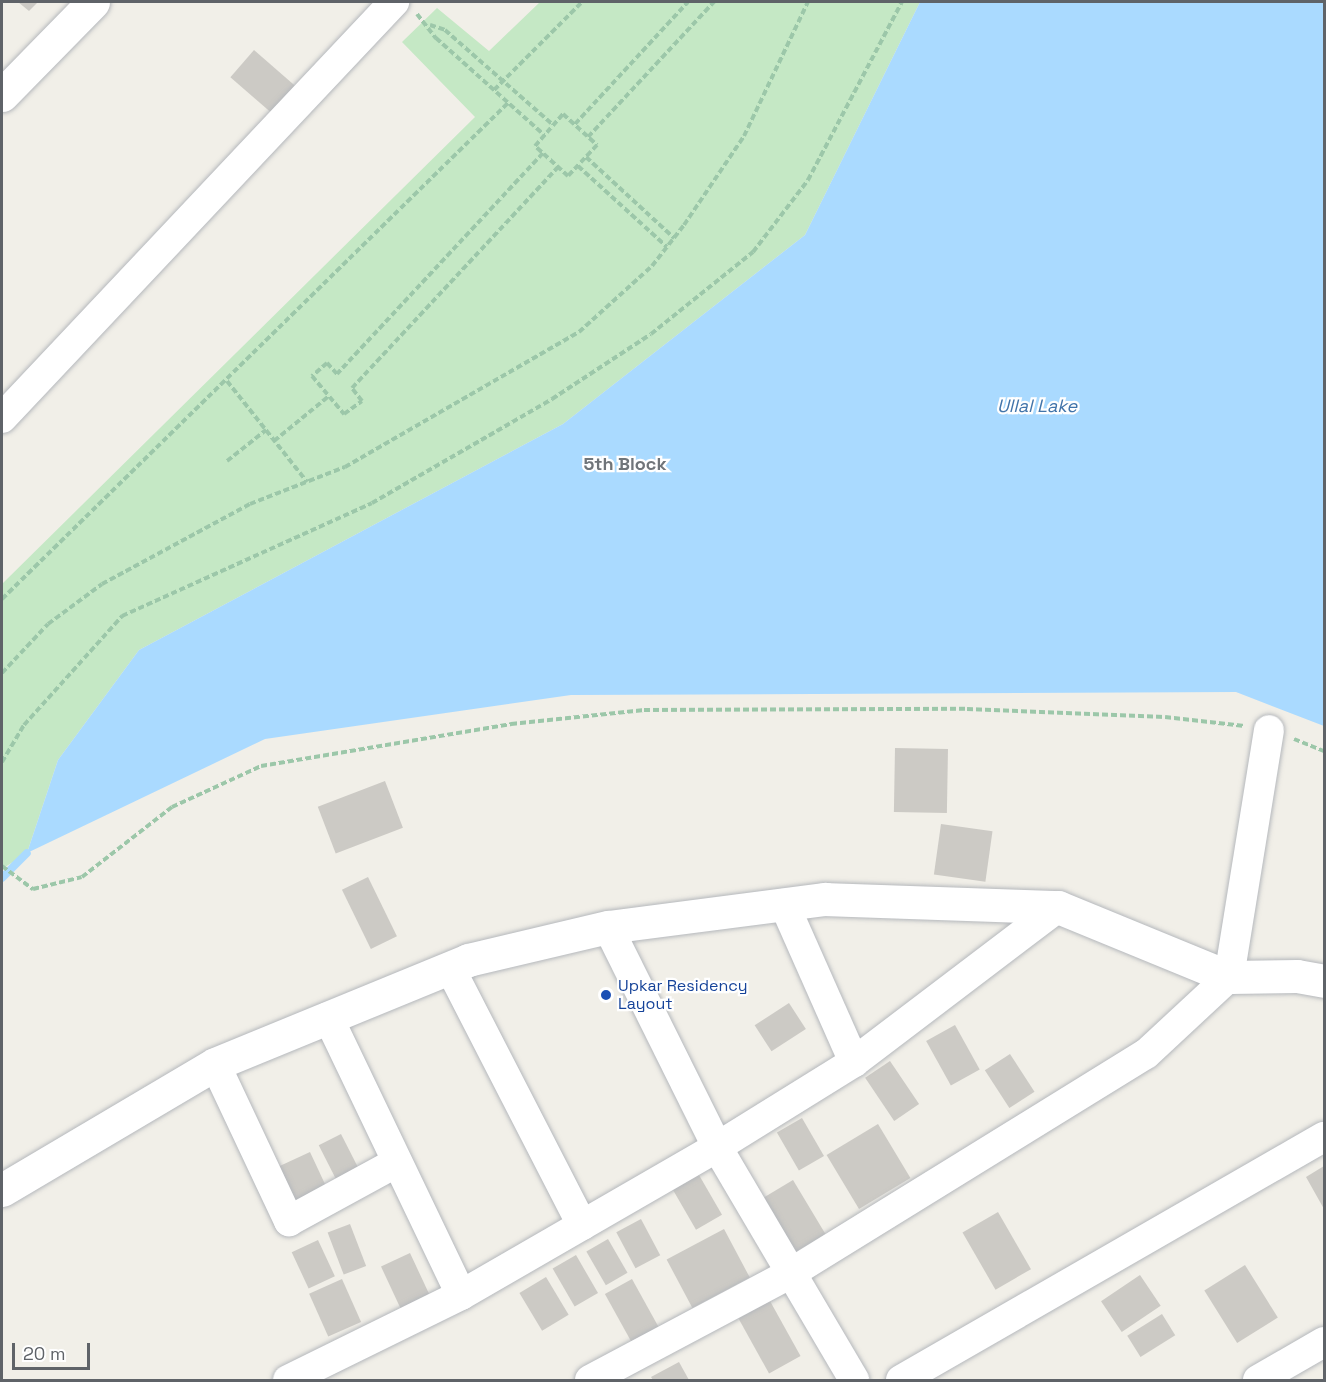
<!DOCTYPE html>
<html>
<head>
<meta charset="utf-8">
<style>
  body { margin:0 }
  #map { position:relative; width:1326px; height:1382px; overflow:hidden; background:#f1efe8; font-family:"Space Grotesk",sans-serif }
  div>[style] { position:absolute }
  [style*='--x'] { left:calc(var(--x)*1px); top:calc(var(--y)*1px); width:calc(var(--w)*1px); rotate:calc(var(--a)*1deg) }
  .green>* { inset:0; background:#c5e8c5 }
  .water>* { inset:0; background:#aadaff }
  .stream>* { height:8px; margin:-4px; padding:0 4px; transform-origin:4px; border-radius:4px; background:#aadaff }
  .building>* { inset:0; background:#cccac5; transform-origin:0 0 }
  .path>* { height:4px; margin-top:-2px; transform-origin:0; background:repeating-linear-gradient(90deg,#9cc7a9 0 6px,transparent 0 9px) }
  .roads { filter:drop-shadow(0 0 2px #b5b8bc) drop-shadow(0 0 2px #b5b8bc) }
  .street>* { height:30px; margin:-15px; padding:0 15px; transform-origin:15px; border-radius:15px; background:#fff }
  .secondary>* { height:33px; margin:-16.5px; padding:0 16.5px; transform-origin:16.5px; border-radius:16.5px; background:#fff }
  .dots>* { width:16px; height:16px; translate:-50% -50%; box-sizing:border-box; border:3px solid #fff; border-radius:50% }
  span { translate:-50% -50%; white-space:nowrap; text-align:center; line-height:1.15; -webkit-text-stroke:4.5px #fff; paint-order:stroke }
  .transit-label { font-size:16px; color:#164399 }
  .left { translate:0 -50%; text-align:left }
  .water-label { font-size:18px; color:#4174aa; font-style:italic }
  .neighbourhood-label { font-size:18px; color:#70757a; font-weight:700 }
  .frame { position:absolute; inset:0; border:3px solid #5f6368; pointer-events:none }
  .scale { position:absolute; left:12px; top:1343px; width:78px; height:27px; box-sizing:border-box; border:3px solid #5f6368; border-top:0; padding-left:8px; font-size:18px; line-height:21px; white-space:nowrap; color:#5f6368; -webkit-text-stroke:4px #fff; paint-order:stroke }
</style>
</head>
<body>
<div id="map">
  <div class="green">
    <div style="clip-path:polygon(540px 2px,920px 2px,805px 235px,563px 424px,139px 650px,58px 760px,27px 853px,2px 869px,2px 584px,475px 117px,402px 42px,437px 8px,489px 51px)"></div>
  </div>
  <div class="water">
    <div style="clip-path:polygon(920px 2px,1324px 2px,1324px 726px,1236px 692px,571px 695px,265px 739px,27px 853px,58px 760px,139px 650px,563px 424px,805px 235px)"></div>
  </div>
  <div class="stream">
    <div style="--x:2;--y:878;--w:35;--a:-45"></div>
  </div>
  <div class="building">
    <div style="clip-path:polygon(18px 2px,38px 2px,29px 11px)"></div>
    <div style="left:254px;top:50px;width:57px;height:36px;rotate:41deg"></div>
    <div style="left:895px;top:748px;width:53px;height:64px;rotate:1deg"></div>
    <div style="left:385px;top:781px;width:50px;height:72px;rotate:69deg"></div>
    <div style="left:941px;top:824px;width:52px;height:51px;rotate:8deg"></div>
    <div style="left:368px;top:877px;width:66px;height:29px;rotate:64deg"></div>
    <div style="left:789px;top:1003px;width:31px;height:41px;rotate:57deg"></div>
    <div style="left:955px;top:1025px;width:51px;height:33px;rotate:61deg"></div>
    <div style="left:1010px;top:1054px;width:45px;height:30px;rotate:57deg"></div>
    <div style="left:890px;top:1061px;width:52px;height:30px;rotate:56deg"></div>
    <div style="left:802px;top:1118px;width:44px;height:29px;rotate:60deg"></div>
    <div style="left:878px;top:1124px;width:63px;height:60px;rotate:59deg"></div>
    <div style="left:341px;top:1134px;width:48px;height:25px;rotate:63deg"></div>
    <div style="left:310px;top:1152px;width:47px;height:34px;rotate:65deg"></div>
    <div style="clip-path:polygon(1324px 1166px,1324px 1209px,1306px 1177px)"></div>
    <div style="left:699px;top:1175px;width:46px;height:30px;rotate:60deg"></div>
    <div style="left:793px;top:1180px;width:63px;height:35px;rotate:59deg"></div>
    <div style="left:998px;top:1212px;width:66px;height:41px;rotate:60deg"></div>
    <div style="left:641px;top:1219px;width:41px;height:28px;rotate:62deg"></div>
    <div style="left:350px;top:1224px;width:45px;height:24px;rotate:69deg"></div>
    <div style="left:724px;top:1229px;width:55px;height:65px;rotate:62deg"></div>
    <div style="left:608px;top:1239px;width:39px;height:25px;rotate:60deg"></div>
    <div style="left:318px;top:1240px;width:40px;height:29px;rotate:65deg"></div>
    <div style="left:410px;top:1253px;width:47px;height:32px;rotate:65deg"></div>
    <div style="left:576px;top:1255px;width:44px;height:27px;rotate:60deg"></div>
    <div style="left:1245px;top:1265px;width:62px;height:48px;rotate:58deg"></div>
    <div style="left:1140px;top:1275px;width:37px;height:47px;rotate:56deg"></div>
    <div style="left:546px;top:1277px;width:44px;height:31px;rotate:59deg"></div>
    <div style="left:342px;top:1279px;width:47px;height:36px;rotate:66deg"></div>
    <div style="left:632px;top:1279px;width:58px;height:31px;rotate:61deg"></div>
    <div style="left:770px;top:1301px;width:63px;height:36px;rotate:61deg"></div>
    <div style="left:1162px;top:1314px;width:25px;height:41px;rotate:58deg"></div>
    <div style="clip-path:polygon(679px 1362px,689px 1380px,653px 1380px,651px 1377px)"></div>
  </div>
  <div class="path">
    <div style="--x:417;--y:14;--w:31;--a:52"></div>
    <div style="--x:436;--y:38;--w:145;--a:41.9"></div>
    <div style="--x:430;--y:25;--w:16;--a:18"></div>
    <div style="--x:445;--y:30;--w:144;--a:41.3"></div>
    <div style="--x:494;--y:90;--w:124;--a:-45"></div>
    <div style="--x:563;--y:114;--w:46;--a:42.4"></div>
    <div style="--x:597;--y:145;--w:42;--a:133.1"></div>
    <div style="--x:568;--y:176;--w:45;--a:-137.7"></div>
    <div style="--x:535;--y:146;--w:43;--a:-48.8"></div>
    <div style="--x:575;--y:124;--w:166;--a:-47.2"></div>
    <div style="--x:588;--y:137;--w:185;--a:-47"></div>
    <div style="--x:543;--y:153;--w:302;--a:133"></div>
    <div style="--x:337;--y:374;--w:15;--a:-132"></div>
    <div style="--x:327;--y:363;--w:20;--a:139"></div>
    <div style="--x:312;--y:376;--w:50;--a:49.9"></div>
    <div style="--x:344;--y:414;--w:22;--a:-36"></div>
    <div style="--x:362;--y:401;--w:16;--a:-128"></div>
    <div style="--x:352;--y:388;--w:302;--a:-47"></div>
    <div style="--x:586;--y:157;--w:120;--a:42.6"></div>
    <div style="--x:578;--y:166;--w:120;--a:42.3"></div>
    <div style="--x:227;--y:381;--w:129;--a:51.6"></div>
    <div style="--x:274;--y:441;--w:71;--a:-39.3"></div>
    <div style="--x:227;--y:461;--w:50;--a:-38.5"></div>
    <div style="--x:2;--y:599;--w:709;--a:-44.43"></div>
    <div style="--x:2;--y:673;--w:67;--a:-46.8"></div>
    <div style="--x:48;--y:624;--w:67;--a:-36.5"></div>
    <div style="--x:102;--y:584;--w:168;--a:-28.4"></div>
    <div style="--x:250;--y:504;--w:102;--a:-21.3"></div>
    <div style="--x:345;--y:467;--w:270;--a:-30"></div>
    <div style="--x:579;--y:332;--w:98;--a:-42.1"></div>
    <div style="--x:652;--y:266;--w:52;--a:-52"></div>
    <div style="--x:684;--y:225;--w:107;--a:-56"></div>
    <div style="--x:744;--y:136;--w:148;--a:-64.5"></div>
    <div style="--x:1294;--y:739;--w:32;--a:22"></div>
    <div style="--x:2;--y:762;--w:43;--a:-59.3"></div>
    <div style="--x:24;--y:725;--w:147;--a:-48"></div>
    <div style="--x:122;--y:616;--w:274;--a:-24.3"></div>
    <div style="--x:372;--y:503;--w:208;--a:-30"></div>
    <div style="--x:552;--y:399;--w:118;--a:-33.3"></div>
    <div style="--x:651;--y:334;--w:131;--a:-38.8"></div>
    <div style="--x:753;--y:252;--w:91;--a:-52.6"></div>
    <div style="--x:808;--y:180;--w:201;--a:-62.2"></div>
    <div style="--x:2;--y:866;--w:39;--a:37"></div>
    <div style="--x:33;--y:889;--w:50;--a:-13.8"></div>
    <div style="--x:82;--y:877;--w:114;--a:-37.9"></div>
    <div style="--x:172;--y:807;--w:98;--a:-24.7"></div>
    <div style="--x:261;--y:766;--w:254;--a:-9.5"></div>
    <div style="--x:511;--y:724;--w:134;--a:-6"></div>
    <div style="--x:644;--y:710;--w:323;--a:-0.2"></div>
    <div style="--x:967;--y:709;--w:198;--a:2.3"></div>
    <div style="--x:1165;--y:717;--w:80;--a:6.5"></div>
  </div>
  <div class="roads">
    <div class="street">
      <div style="--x:2;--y:418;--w:572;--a:-46.7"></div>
      <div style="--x:784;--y:904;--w:173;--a:66.1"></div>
      <div style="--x:608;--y:927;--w:246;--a:63.6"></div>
      <div style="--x:717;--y:1147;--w:270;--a:59.5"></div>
      <div style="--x:450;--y:968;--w:289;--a:62.8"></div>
      <div style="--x:328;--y:1017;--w:308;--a:64.4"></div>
      <div style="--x:215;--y:1064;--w:174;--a:64.8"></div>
      <div style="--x:289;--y:1221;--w:123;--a:-28.6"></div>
      <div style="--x:288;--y:1380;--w:193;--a:-26.2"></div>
      <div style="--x:461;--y:1295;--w:296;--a:-30"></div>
      <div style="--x:717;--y:1147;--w:161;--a:-31.8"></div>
      <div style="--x:854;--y:1062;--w:256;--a:-37.2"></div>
      <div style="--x:590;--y:1380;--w:228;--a:-28"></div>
      <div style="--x:791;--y:1273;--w:417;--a:-31.7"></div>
      <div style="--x:1146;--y:1054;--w:113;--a:-42.9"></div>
      <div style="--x:1229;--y:977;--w:250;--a:-80.8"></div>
      <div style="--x:901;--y:1380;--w:488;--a:-29.9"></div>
      <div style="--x:1258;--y:1380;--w:76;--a:-29.9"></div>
    </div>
    <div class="secondary">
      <div style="--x:2;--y:95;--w:130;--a:-45.6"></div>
      <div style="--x:2;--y:1190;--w:247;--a:-30.6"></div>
      <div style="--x:215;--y:1064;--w:274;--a:-22.3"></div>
      <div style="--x:468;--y:960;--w:144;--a:-13.3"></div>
      <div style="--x:608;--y:927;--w:219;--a:-7.4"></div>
      <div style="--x:825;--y:899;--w:233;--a:2"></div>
      <div style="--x:1058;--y:907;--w:185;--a:22.3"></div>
      <div style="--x:1229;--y:977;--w:68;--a:-0.8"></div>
      <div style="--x:1297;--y:976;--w:27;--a:10"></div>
    </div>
  </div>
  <div class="dots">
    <div style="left:606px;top:995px;background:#1a4fb4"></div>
  </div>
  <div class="transit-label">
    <span class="left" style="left:618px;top:995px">Upkar Residency<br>Layout</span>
  </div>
  <div class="water-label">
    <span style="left:1037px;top:406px">Ullal Lake</span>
  </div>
  <div class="neighbourhood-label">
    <span style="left:625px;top:464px">5th Block</span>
  </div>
  <div class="frame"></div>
  <div class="scale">20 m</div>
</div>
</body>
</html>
